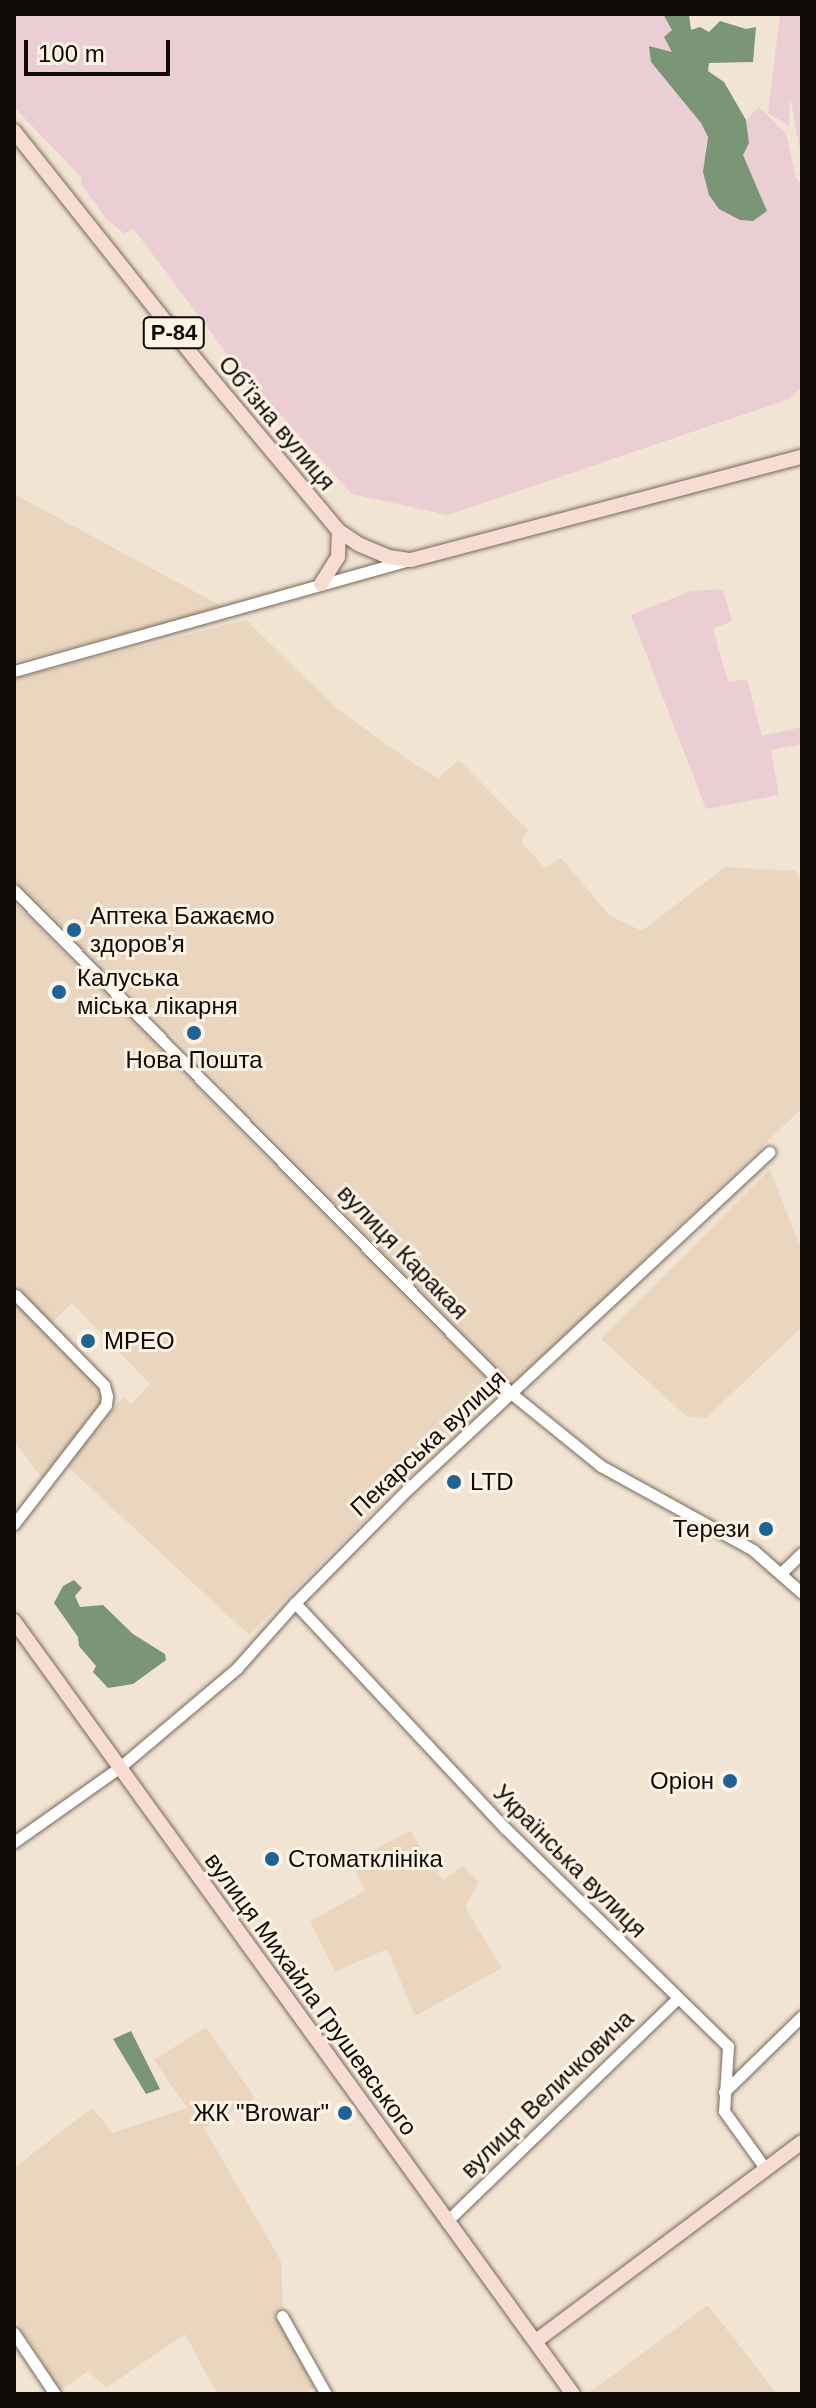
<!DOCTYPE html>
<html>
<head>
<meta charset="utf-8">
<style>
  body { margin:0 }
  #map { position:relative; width:816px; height:2408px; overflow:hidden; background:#f2e4d3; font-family:Arial,sans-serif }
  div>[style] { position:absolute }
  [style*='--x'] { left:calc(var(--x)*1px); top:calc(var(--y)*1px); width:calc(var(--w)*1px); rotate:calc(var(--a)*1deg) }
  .built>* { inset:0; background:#ead6bf }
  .green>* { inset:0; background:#ebcdd4 }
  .water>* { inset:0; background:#7a9676 }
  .roads { filter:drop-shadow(0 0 2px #76695a) drop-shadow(0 0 2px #76695a) }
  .minor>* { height:11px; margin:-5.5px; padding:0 5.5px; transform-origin:5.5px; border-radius:5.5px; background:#fff }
  .major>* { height:14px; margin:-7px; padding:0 7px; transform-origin:7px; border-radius:7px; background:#f7dcd4 }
  .dots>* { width:22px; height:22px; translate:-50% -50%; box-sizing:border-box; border:4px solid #fdf2e4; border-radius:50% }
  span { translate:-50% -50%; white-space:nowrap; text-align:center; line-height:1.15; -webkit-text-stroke:6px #fdf2e4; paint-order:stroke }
  .shield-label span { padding:2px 6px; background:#fdf2e4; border:2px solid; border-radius:6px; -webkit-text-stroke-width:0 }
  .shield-label { font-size:22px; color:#0f0a06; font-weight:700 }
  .street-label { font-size:24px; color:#0f0a06 }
  .poi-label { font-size:24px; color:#0f0a06 }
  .left { translate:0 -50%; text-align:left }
  .right { translate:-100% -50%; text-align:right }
  .frame { position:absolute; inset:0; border:16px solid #0f0a06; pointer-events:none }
  .scale { position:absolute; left:24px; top:40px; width:146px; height:36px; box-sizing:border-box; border:4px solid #0f0a06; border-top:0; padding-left:10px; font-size:24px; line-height:28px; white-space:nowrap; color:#0f0a06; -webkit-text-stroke:6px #fdf2e4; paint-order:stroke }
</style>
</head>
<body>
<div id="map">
  <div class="built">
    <div style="clip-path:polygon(14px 494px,225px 608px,14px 662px)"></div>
    <div style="clip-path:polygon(246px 620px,336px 708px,414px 764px,438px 778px,459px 760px,528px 830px,521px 842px,545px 868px,561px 858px,610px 916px,642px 931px,725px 867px,796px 871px,802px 883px,802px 1108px,513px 1386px,169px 1032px,14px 880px,14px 678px)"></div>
    <div style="clip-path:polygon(14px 902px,489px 1381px,493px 1391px,487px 1407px,393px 1491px,249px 1635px,67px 1466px,123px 1397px,131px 1404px,150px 1384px,72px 1303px,44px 1331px,100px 1390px,100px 1406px,42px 1478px,14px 1441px)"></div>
    <div style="clip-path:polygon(770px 1169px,802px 1252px,802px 1327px,705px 1419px,686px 1416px,601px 1339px)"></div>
    <div style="clip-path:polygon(410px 1831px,443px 1880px,463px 1866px,479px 1882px,465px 1907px,502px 1968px,415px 2016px,387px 1949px,335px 1972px,310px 1921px,365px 1891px,351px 1862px)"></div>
    <div style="clip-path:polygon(206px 2027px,255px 2098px,204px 2128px,281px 2261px,283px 2309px,277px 2315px,314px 2387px,305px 2394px,217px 2394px,185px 2334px,106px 2388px,88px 2371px,61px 2390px,14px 2318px,14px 2168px,92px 2108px,113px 2133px,187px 2108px,154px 2060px)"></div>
    <div style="clip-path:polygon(708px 2305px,777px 2394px,586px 2394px,612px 2376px)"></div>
  </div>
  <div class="green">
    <div style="clip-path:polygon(14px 14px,663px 14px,673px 30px,672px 52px,649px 46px,651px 62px,701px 123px,708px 137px,705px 150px,740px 220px,753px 221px,767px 211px,743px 155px,749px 143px,746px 120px,759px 107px,786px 134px,796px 178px,802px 186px,802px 386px,789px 399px,448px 515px,352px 494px,233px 362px,133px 228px,125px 234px,107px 220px,81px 184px,81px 177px,14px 107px)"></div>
    <div style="clip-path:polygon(802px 14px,802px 161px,790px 96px,789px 126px,768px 113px,780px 15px)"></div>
    <div style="clip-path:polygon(723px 589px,732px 621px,713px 629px,728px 682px,747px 679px,762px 736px,802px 727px,802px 744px,771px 750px,779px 795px,706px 809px,631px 615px,691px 591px)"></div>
  </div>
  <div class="water">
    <div style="clip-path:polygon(663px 14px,689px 14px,691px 30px,700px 27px,709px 32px,720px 21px,746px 29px,756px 27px,753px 62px,709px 63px,708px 71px,724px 82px,746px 120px,749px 143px,743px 155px,767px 211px,753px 221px,740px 220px,719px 209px,709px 195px,703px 172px,708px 137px,701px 123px,651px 62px,649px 46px,672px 52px,664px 37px,672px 30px)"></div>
    <div style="clip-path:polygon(74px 1580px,82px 1588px,75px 1596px,80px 1607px,103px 1605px,133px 1634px,165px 1654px,166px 1660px,133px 1684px,108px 1688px,93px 1672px,96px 1666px,79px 1646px,78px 1637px,54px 1603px,63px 1586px)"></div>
    <div style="clip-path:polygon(131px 2031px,160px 2089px,146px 2094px,113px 2039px)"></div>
  </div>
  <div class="roads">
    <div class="minor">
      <div style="--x:14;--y:671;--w:407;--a:-15.7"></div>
      <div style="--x:14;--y:890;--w:709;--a:45.34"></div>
      <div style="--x:512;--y:1394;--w:114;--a:39"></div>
      <div style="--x:601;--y:1466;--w:174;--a:28.9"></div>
      <div style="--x:753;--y:1550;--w:65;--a:41.3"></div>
      <div style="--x:14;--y:1524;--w:150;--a:-52.3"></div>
      <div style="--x:106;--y:1405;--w:9;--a:-84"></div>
      <div style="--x:107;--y:1396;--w:11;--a:-105"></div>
      <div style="--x:104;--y:1385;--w:126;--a:-134.4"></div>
      <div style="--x:781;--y:1573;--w:29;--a:-44"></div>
      <div style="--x:295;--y:1603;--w:308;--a:47"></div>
      <div style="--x:505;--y:1828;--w:312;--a:44.4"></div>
      <div style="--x:728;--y:2046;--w:65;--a:93.5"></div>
      <div style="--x:724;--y:2111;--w:70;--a:54.3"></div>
      <div style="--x:14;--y:1842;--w:130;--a:-35.3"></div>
      <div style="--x:120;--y:1767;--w:153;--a:-40.2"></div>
      <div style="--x:237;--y:1668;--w:87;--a:-48.3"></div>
      <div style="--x:295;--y:1603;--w:161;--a:-45.3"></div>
      <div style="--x:408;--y:1489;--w:494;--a:-43"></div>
      <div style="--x:724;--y:2092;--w:109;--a:-44.3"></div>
      <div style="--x:448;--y:2220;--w:318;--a:-44"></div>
      <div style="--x:282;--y:2316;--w:90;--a:60.6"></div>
      <div style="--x:14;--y:2333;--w:73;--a:56.1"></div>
    </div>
    <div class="major">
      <div style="--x:14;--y:131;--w:307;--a:51.5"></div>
      <div style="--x:205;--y:371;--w:209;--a:50.1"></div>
      <div style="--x:339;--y:531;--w:23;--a:34"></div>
      <div style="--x:358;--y:544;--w:34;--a:23"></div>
      <div style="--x:389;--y:557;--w:22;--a:8"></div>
      <div style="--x:411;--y:560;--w:404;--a:-14.8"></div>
      <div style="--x:321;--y:584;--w:32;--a:-58"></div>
      <div style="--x:338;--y:557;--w:26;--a:-88"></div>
      <div style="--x:14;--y:1621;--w:954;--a:54.13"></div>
      <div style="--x:536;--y:2341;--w:332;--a:-36.8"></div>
    </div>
  </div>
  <div class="dots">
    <div style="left:74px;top:930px;background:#1e6397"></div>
    <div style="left:59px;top:992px;background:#1e6397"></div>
    <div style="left:194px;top:1033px;background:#1e6397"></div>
    <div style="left:88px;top:1341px;background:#1e6397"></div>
    <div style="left:454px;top:1482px;background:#1e6397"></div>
    <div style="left:766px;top:1529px;background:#1e6397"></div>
    <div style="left:730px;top:1781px;background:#1e6397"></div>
    <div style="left:272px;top:1859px;background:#1e6397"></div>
    <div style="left:345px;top:2113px;background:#1e6397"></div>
  </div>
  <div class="shield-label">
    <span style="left:174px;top:333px">Р-84</span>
  </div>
  <div class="street-label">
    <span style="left:277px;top:423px;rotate:50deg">Обʼїзна вулиця</span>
    <span style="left:403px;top:1252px;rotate:46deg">вулиця Каракая</span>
    <span style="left:428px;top:1443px;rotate:-43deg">Пекарська вулиця</span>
    <span style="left:570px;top:1861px;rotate:45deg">Українська вулиця</span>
    <span style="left:311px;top:1994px;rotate:54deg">вулиця Михайла Грушевського</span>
    <span style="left:547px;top:2094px;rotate:-44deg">вулиця Величковича</span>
  </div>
  <div class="poi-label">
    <span class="left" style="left:90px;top:930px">Аптека Бажаємо<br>здоров'я</span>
    <span class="left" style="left:77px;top:992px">Калуська<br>міська лікарня</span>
    <span style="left:194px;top:1060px">Нова Пошта</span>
    <span class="left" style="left:104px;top:1341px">МРЕО</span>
    <span class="left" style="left:470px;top:1482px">LTD</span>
    <span class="right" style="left:750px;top:1529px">Терези</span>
    <span class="right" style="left:714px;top:1781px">Оріон</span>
    <span class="left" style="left:288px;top:1859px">Стоматклініка</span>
    <span class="right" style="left:329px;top:2113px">ЖК "Browar"</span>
  </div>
  <div class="frame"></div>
  <div class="scale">100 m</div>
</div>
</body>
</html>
